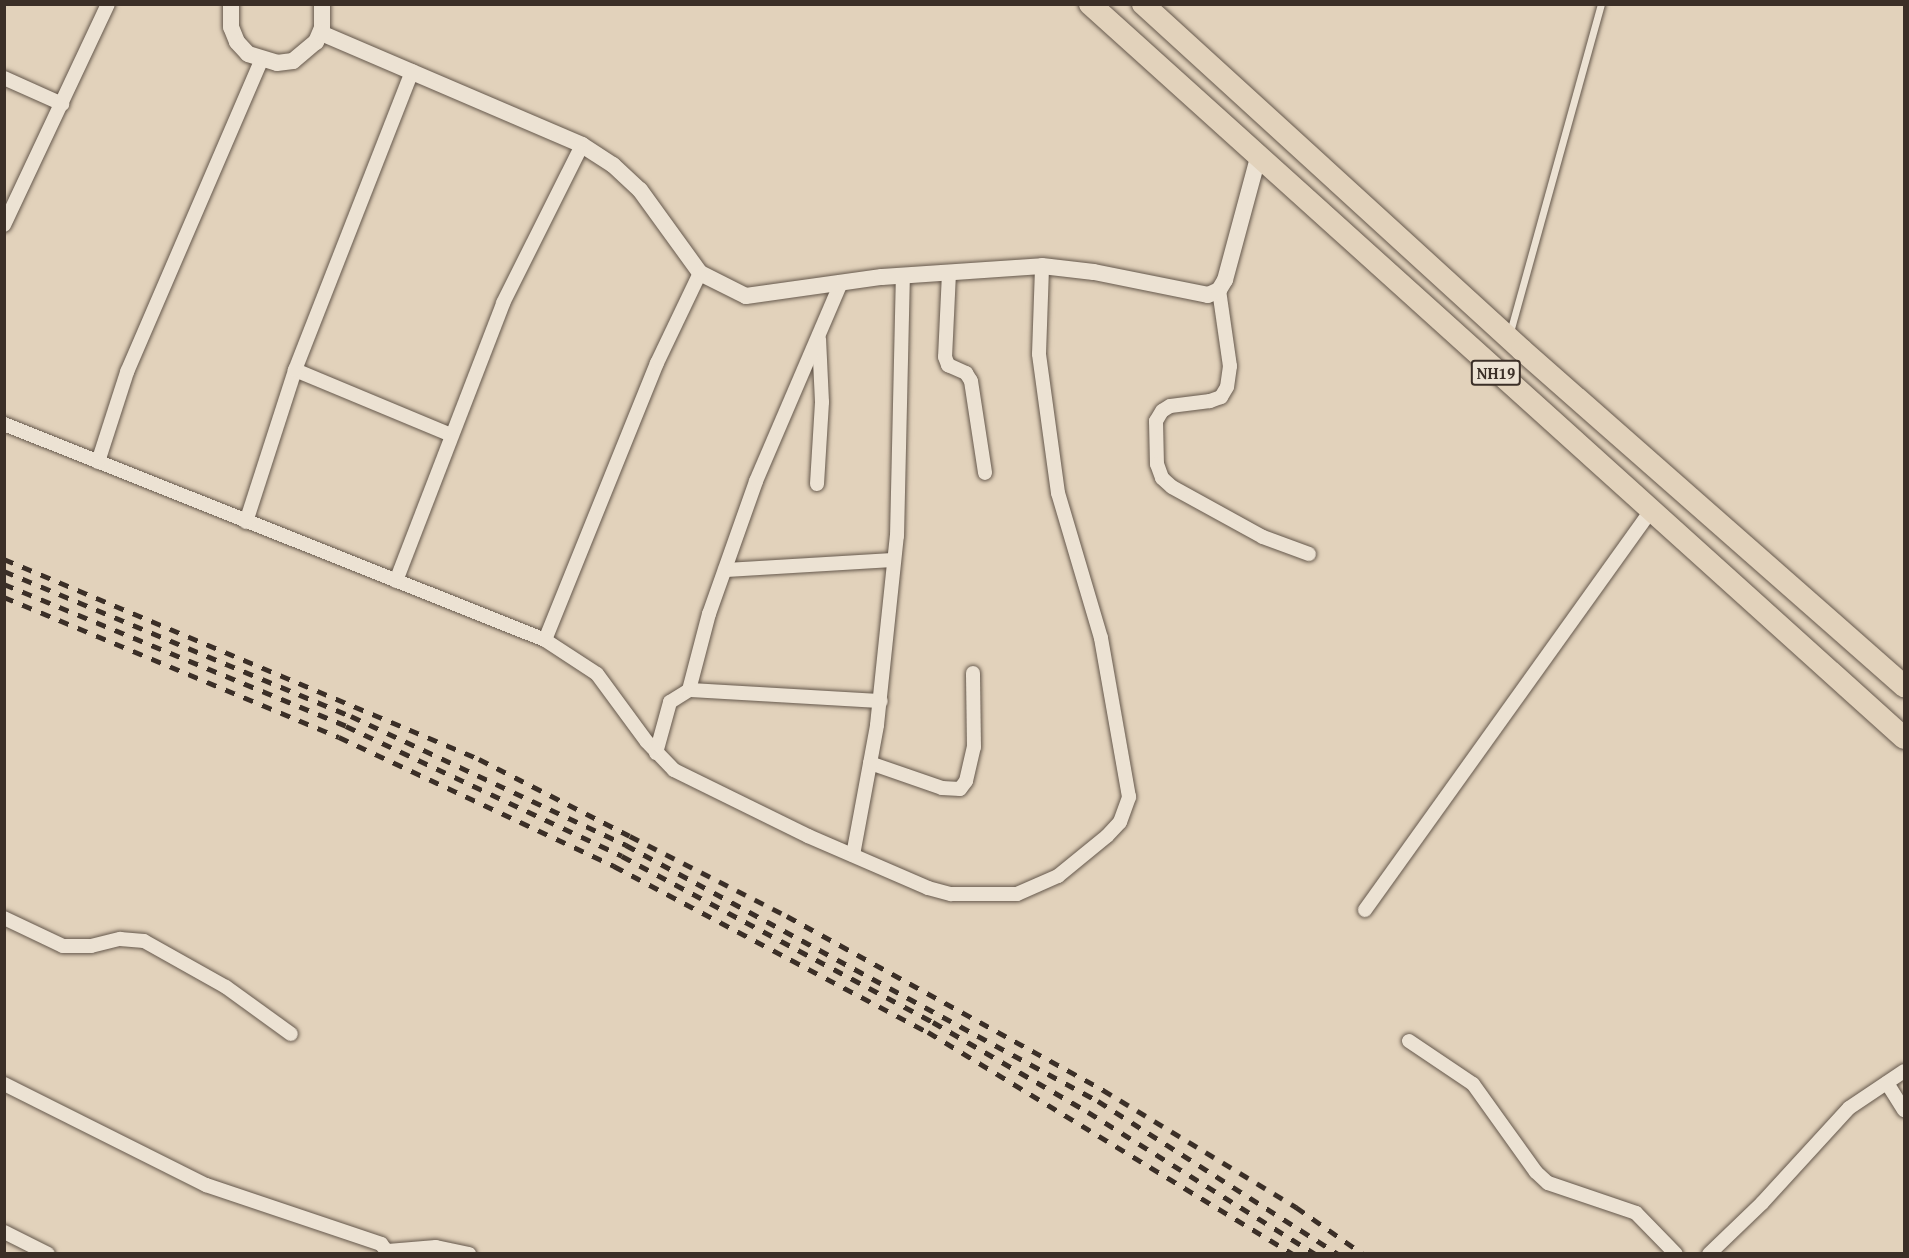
<!DOCTYPE html>
<html>
<head>
<meta charset="utf-8">
<style>
  body { margin:0 }
  #map { position:relative; width:1909px; height:1258px; overflow:hidden; background:#e2d2bb; font-family:"Gentium Book Plus",serif }
  div>[style] { position:absolute }
  [style*='--x'] { left:calc(var(--x)*1px); top:calc(var(--y)*1px); width:calc(var(--w)*1px); rotate:calc(var(--a)*1deg) }
  .roads { filter:drop-shadow(0 0 2px #65584c) drop-shadow(0 0 2px #65584c) }
  .service>* { height:7px; margin:-3.5px; padding:0 3.5px; transform-origin:3.5px; border-radius:3.5px; background:#ece2d3 }
  .minor>* { height:14px; margin:-7px; padding:0 7px; transform-origin:7px; border-radius:7px; background:#ece2d3 }
  .tertiary>* { height:16px; margin:-8px; padding:0 8px; transform-origin:8px; border-radius:8px; background:#ece2d3 }
  .trunk>* { height:22px; margin:-11px; padding:0 11px; transform-origin:11px; border-radius:11px; background:#e2d2bb }
  .rail>* { height:4.5px; margin-top:-2.25px; transform-origin:0; background:repeating-linear-gradient(90deg,#3b2f27 0 10px,transparent 0 20px) }
  span { translate:-50% -50%; white-space:nowrap; text-align:center; line-height:1.15; -webkit-text-stroke:4.5px #ece2d3; paint-order:stroke }
  .shield-label span { padding:2px 4px; background:#ece2d3; border:2px solid; border-radius:4px; -webkit-text-stroke-width:0 }
  .shield-label { font-size:16px; color:#3b2f27; font-weight:700 }
  .frame { position:absolute; inset:0; border:6px solid #3b2f27; pointer-events:none }
</style>
</head>
<body>
<div id="map">
  <div class="roads">
    <div class="service">
      <div style="--x:1510;--y:332;--w:340;--a:-74.5"></div>
    </div>
    <div class="minor">
      <div style="--x:4;--y:78;--w:64;--a:24.1"></div>
      <div style="--x:4;--y:225;--w:244;--a:-64.8"></div>
      <div style="--x:949;--y:273;--w:84;--a:92.7"></div>
      <div style="--x:945;--y:357;--w:9;--a:69"></div>
      <div style="--x:948;--y:365;--w:20;--a:24"></div>
      <div style="--x:966;--y:373;--w:9;--a:58"></div>
      <div style="--x:971;--y:381;--w:93;--a:81.3"></div>
      <div style="--x:1219;--y:290;--w:77;--a:81.8"></div>
      <div style="--x:1230;--y:366;--w:21;--a:98"></div>
      <div style="--x:1227;--y:387;--w:12;--a:121"></div>
      <div style="--x:1221;--y:397;--w:12;--a:160"></div>
      <div style="--x:1210;--y:401;--w:40;--a:172.9"></div>
      <div style="--x:1170;--y:406;--w:9;--a:148"></div>
      <div style="--x:1162;--y:411;--w:12;--a:121"></div>
      <div style="--x:1156;--y:421;--w:43;--a:88.7"></div>
      <div style="--x:1157;--y:464;--w:15;--a:70"></div>
      <div style="--x:1162;--y:478;--w:13;--a:42"></div>
      <div style="--x:1172;--y:487;--w:104;--a:28.8"></div>
      <div style="--x:1263;--y:537;--w:49;--a:20.3"></div>
      <div style="--x:295;--y:370;--w:169;--a:22.6"></div>
      <div style="--x:4;--y:424;--w:583;--a:21.76"></div>
      <div style="--x:545;--y:640;--w:62;--a:33.2"></div>
      <div style="--x:597;--y:674;--w:84;--a:53.7"></div>
      <div style="--x:647;--y:742;--w:39;--a:46"></div>
      <div style="--x:674;--y:770;--w:149;--a:26.2"></div>
      <div style="--x:808;--y:836;--w:131;--a:23.4"></div>
      <div style="--x:928;--y:888;--w:24;--a:15"></div>
      <div style="--x:951;--y:894;--w:66;--a:0"></div>
      <div style="--x:1017;--y:894;--w:45;--a:-23.7"></div>
      <div style="--x:1058;--y:876;--w:63;--a:-39.2"></div>
      <div style="--x:1107;--y:836;--w:19;--a:-47"></div>
      <div style="--x:1120;--y:822;--w:27;--a:-70"></div>
      <div style="--x:1129;--y:797;--w:161;--a:-100"></div>
      <div style="--x:1101;--y:638;--w:151;--a:-106.5"></div>
      <div style="--x:1058;--y:493;--w:140;--a:-97.8"></div>
      <div style="--x:1039;--y:354;--w:88;--a:-88"></div>
      <div style="--x:98;--y:462;--w:95;--a:-72.1"></div>
      <div style="--x:127;--y:372;--w:339;--a:-66.7"></div>
      <div style="--x:817;--y:484;--w:82;--a:-86.5"></div>
      <div style="--x:822;--y:402;--w:63;--a:-92.7"></div>
      <div style="--x:246;--y:522;--w:160;--a:-72.1"></div>
      <div style="--x:295;--y:370;--w:321;--a:-68.6"></div>
      <div style="--x:725;--y:570;--w:169;--a:-3.4"></div>
      <div style="--x:396;--y:581;--w:298;--a:-68.9"></div>
      <div style="--x:503;--y:303;--w:177;--a:-63.4"></div>
      <div style="--x:545;--y:640;--w:299;--a:-68"></div>
      <div style="--x:657;--y:363;--w:100;--a:-64.5"></div>
      <div style="--x:689;--y:690;--w:79;--a:-75.3"></div>
      <div style="--x:709;--y:614;--w:141;--a:-70.5"></div>
      <div style="--x:756;--y:481;--w:215;--a:-66.8"></div>
      <div style="--x:656;--y:753;--w:53;--a:-74.6"></div>
      <div style="--x:670;--y:702;--w:22;--a:-32"></div>
      <div style="--x:689;--y:690;--w:192;--a:3.3"></div>
      <div style="--x:870;--y:763;--w:76;--a:19.1"></div>
      <div style="--x:942;--y:788;--w:18;--a:3"></div>
      <div style="--x:960;--y:789;--w:10;--a:-53"></div>
      <div style="--x:966;--y:781;--w:35;--a:-77"></div>
      <div style="--x:974;--y:747;--w:74;--a:-90.8"></div>
      <div style="--x:853;--y:855;--w:132;--a:-79.5"></div>
      <div style="--x:877;--y:725;--w:190;--a:-84"></div>
      <div style="--x:897;--y:536;--w:261;--a:-88.7"></div>
      <div style="--x:1365;--y:910;--w:491;--a:-54.4"></div>
      <div style="--x:4;--y:918;--w:65;--a:25.4"></div>
      <div style="--x:63;--y:946;--w:28;--a:0"></div>
      <div style="--x:91;--y:946;--w:30;--a:-14"></div>
      <div style="--x:120;--y:939;--w:24;--a:5"></div>
      <div style="--x:144;--y:941;--w:94;--a:29.3"></div>
      <div style="--x:226;--y:987;--w:80;--a:35.9"></div>
      <div style="--x:1409;--y:1041;--w:77;--a:33.9"></div>
      <div style="--x:1473;--y:1084;--w:108;--a:54.4"></div>
      <div style="--x:1536;--y:1172;--w:16;--a:43"></div>
      <div style="--x:1548;--y:1183;--w:93;--a:18.8"></div>
      <div style="--x:1636;--y:1213;--w:57;--a:45.7"></div>
      <div style="--x:1887;--y:1083;--w:32;--a:58"></div>
      <div style="--x:4;--y:1084;--w:226;--a:26.6"></div>
      <div style="--x:206;--y:1185;--w:185;--a:18.6"></div>
      <div style="--x:381;--y:1244;--w:13;--a:51"></div>
      <div style="--x:4;--y:1232;--w:49;--a:26.6"></div>
      <div style="--x:388;--y:1251;--w:48;--a:-4.8"></div>
      <div style="--x:436;--y:1247;--w:34;--a:12"></div>
      <div style="--x:1709;--y:1254;--w:74;--a:-43.9"></div>
      <div style="--x:1762;--y:1203;--w:129;--a:-47.5"></div>
      <div style="--x:1849;--y:1108;--w:66;--a:-33.9"></div>
    </div>
    <div class="tertiary">
      <div style="--x:231;--y:4;--w:23;--a:90"></div>
      <div style="--x:231;--y:27;--w:16;--a:68"></div>
      <div style="--x:237;--y:42;--w:16;--a:47"></div>
      <div style="--x:248;--y:54;--w:30;--a:17"></div>
      <div style="--x:277;--y:63;--w:16;--a:-7"></div>
      <div style="--x:293;--y:61;--w:30;--a:-40"></div>
      <div style="--x:316;--y:42;--w:15;--a:-67"></div>
      <div style="--x:322;--y:28;--w:24;--a:-90"></div>
      <div style="--x:321;--y:33;--w:284;--a:23.2"></div>
      <div style="--x:582;--y:145;--w:37;--a:33"></div>
      <div style="--x:613;--y:165;--w:37;--a:43"></div>
      <div style="--x:640;--y:190;--w:102;--a:54.1"></div>
      <div style="--x:700;--y:273;--w:51;--a:26.6"></div>
      <div style="--x:746;--y:296;--w:137;--a:-8"></div>
      <div style="--x:882;--y:277;--w:160;--a:-3.9"></div>
      <div style="--x:1042;--y:266;--w:52;--a:6.6"></div>
      <div style="--x:1094;--y:272;--w:116;--a:11.4"></div>
      <div style="--x:1208;--y:295;--w:12;--a:-24"></div>
      <div style="--x:1219;--y:290;--w:12;--a:-59"></div>
      <div style="--x:1225;--y:280;--w:126;--a:-74.9"></div>
    </div>
    <div class="trunk">
      <div style="--x:1090;--y:4;--w:1096;--a:42.04"></div>
      <div style="--x:1143;--y:4;--w:513;--a:42.39"></div>
      <div style="--x:1522;--y:350;--w:509;--a:41.33"></div>
    </div>
  </div>
  <div class="rail">
    <div style="--x:4;--y:559;--w:515;--a:22.83"></div>
    <div style="--x:479;--y:759;--w:169;--a:27"></div>
    <div style="--x:630;--y:836;--w:176;--a:27"></div>
    <div style="--x:787;--y:916;--w:361;--a:28.8"></div>
    <div style="--x:1103;--y:1090;--w:226;--a:31.2"></div>
    <div style="--x:1296;--y:1207;--w:82;--a:35"></div>
    <div style="--x:4;--y:571;--w:376;--a:22.7"></div>
    <div style="--x:351;--y:716;--w:304;--a:25.1"></div>
    <div style="--x:626;--y:845;--w:537;--a:28.47"></div>
    <div style="--x:1098;--y:1101;--w:285;--a:32.5"></div>
    <div style="--x:4;--y:584;--w:370;--a:22.5"></div>
    <div style="--x:346;--y:726;--w:305;--a:25.2"></div>
    <div style="--x:622;--y:856;--w:353;--a:28.1"></div>
    <div style="--x:933;--y:1022;--w:179;--a:30.1"></div>
    <div style="--x:1088;--y:1112;--w:268;--a:32"></div>
    <div style="--x:4;--y:597;--w:363;--a:22.7"></div>
    <div style="--x:339;--y:737;--w:304;--a:25.1"></div>
    <div style="--x:614;--y:866;--w:355;--a:27.9"></div>
    <div style="--x:928;--y:1032;--w:427;--a:31.3"></div>
  </div>
  <div class="shield-label">
    <span style="left:1496px;top:373px">NH19</span>
  </div>
  <div class="frame"></div>
</div>
</body>
</html>
